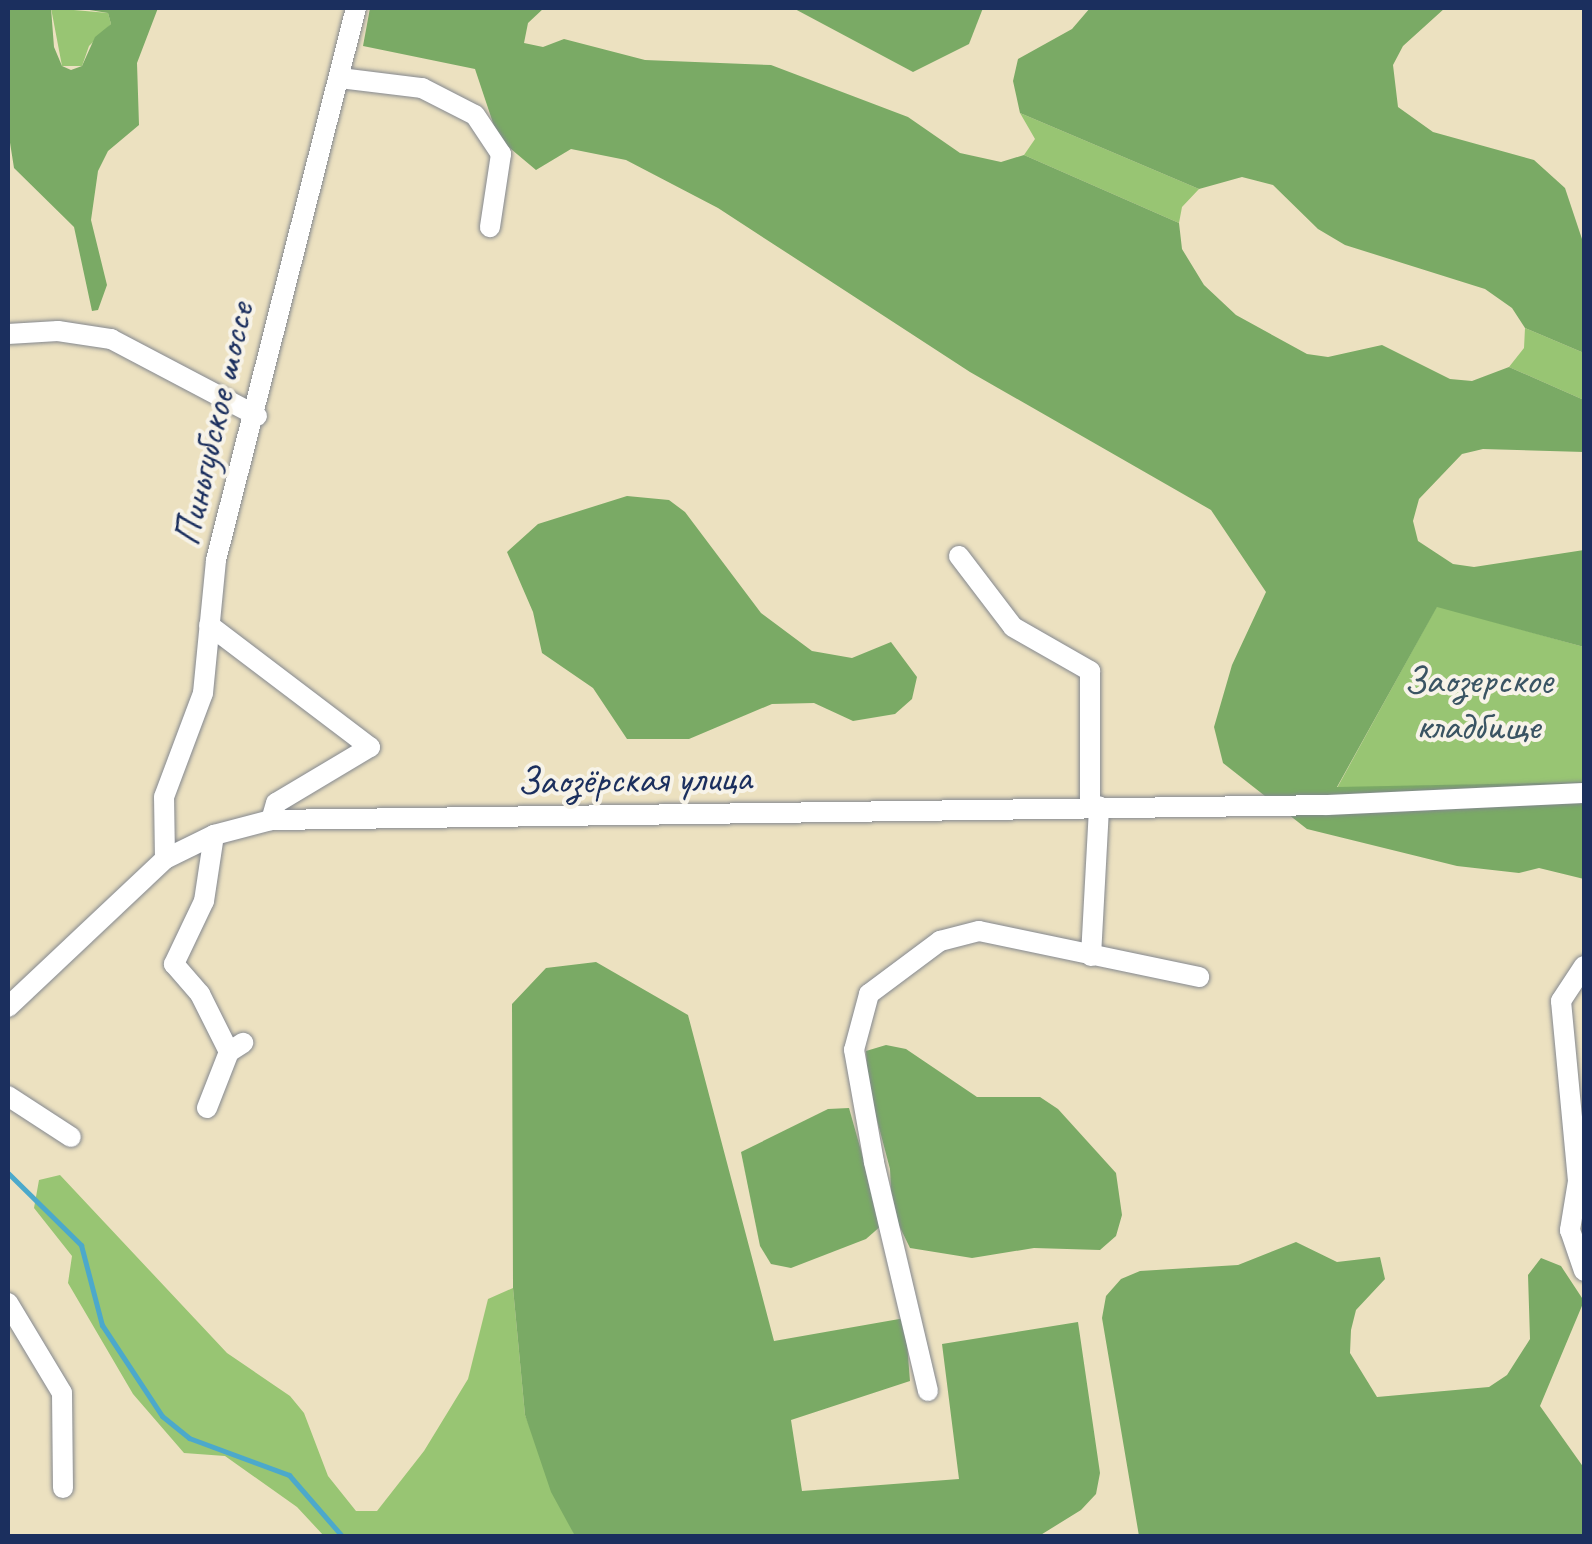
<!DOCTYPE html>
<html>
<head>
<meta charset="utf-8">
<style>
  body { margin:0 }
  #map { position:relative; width:1592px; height:1544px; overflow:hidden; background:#ece1c0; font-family:Caveat,sans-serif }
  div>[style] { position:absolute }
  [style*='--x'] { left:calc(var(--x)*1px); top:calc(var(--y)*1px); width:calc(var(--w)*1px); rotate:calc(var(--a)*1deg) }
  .green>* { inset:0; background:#98c573 }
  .forest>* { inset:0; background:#7aaa65 }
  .stream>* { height:5px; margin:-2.5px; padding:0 2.5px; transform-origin:2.5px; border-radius:2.5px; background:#4ca9cb }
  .roads { filter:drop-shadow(0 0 2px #84888f) drop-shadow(0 0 2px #84888f) }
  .minor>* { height:20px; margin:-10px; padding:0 10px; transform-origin:10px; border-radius:10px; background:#fff }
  span { translate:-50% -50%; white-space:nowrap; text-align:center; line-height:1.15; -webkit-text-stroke:8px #f7f3e8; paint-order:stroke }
  .street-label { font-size:40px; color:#1b2f5e }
  .park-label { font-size:40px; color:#3a5463 }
  .frame { position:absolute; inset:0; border:10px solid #1b2f5e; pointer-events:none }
</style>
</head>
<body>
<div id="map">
  <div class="green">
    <div style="clip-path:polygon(51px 8px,108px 13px,111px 24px,89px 46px,82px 66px,62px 66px)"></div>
    <div style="clip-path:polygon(1020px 113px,1199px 189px,1182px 207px,1179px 223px,1024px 155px,1035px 139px)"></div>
    <div style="clip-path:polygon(1525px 328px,1584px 353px,1584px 400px,1509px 367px,1524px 348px)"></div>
    <div style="clip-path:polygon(1437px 606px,1584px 647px,1584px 782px,1337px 788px)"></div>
    <div style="clip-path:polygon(60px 1175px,227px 1353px,290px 1396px,304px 1413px,328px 1476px,356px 1511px,377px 1511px,424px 1451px,468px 1379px,488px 1299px,513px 1288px,525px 1415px,575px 1536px,324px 1536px,297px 1507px,225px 1456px,184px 1453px,133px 1394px,68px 1283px,72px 1256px,34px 1208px,39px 1180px)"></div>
  </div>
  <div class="forest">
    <div style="clip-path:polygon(8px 8px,51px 8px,54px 47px,62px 66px,71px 70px,82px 66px,95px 37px,111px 24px,108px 13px,77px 8px,158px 8px,137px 63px,139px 125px,108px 151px,98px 171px,91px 220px,107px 285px,98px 310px,92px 311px,74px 227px,14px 168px,8px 130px)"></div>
    <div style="clip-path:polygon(370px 8px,544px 8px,528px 23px,524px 43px,543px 47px,564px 39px,645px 60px,771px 65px,908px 117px,960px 153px,1001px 162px,1024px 155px,1179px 223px,1182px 249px,1204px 285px,1236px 315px,1307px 354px,1328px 357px,1382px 345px,1450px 379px,1472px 381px,1509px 367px,1584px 400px,1584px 452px,1483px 449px,1462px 454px,1419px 499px,1413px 521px,1418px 541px,1453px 564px,1474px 567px,1584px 550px,1584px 647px,1437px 607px,1337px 787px,1584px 782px,1584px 879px,1539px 868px,1519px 873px,1457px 866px,1307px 829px,1223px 763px,1214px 727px,1232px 665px,1266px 592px,1211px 510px,970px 372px,718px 208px,626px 160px,571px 149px,536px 170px,498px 138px,475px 69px,363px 46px)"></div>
    <div style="clip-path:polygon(793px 8px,983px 8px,969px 44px,913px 72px)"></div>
    <div style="clip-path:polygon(1090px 8px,1445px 8px,1403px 46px,1393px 65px,1398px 107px,1433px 132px,1534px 160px,1565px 188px,1584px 245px,1584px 353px,1525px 328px,1512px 308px,1485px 289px,1345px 245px,1318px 229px,1273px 185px,1242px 177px,1199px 189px,1020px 113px,1013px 81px,1018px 59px,1072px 29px)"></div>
    <div style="clip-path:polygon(627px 496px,669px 500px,685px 512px,761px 613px,812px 651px,852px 658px,891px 642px,917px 677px,912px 699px,895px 714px,853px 721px,814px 703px,772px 704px,689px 739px,627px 739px,593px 688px,542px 653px,533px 612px,507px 552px,538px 524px)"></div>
    <div style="clip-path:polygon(596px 962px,688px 1015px,774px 1341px,905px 1318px,910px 1381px,791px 1420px,802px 1491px,959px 1479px,942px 1344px,1078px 1322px,1100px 1473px,1096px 1494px,1081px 1510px,1039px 1536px,575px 1536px,551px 1492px,525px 1415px,513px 1288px,512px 1004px,546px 968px)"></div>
    <div style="clip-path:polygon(886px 1045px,906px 1049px,977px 1097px,1040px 1097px,1058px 1109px,1116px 1173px,1122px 1215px,1116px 1236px,1100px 1250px,1034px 1248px,972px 1258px,910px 1248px,892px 1211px,890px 1169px,868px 1086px,866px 1051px)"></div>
    <div style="clip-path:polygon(849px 1108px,882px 1225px,866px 1239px,791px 1268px,771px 1264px,760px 1246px,741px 1152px,828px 1109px)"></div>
    <div style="clip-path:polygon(1296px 1242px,1337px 1262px,1380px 1257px,1385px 1279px,1356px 1310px,1351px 1330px,1350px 1353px,1377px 1397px,1489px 1387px,1507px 1375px,1530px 1339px,1528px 1275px,1541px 1258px,1561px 1266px,1584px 1301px,1540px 1406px,1584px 1468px,1584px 1536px,1139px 1536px,1102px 1318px,1106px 1296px,1121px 1279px,1140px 1271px,1238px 1265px)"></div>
  </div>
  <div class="stream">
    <div style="--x:8;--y:1173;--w:103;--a:44.6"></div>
    <div style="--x:81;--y:1245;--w:83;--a:75.3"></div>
    <div style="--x:102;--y:1325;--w:109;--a:56.6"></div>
    <div style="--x:162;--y:1416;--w:35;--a:39"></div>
    <div style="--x:189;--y:1438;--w:107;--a:20.3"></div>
    <div style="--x:289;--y:1475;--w:81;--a:49"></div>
  </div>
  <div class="roads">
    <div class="minor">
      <div style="--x:340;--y:78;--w:83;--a:7"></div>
      <div style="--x:422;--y:88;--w:59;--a:27"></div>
      <div style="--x:475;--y:115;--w:47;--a:56.3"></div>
      <div style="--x:501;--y:154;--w:74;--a:98.6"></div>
      <div style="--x:8;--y:334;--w:50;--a:-3.4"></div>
      <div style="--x:58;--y:331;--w:54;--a:8.6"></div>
      <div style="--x:111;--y:339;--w:165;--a:27.8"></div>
      <div style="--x:959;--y:556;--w:89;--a:52.7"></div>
      <div style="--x:1013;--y:627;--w:89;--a:29.7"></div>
      <div style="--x:1090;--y:671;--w:135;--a:90"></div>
      <div style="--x:209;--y:625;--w:202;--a:37.2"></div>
      <div style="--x:370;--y:747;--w:109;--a:149.2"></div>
      <div style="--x:276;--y:803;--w:18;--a:106"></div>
      <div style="--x:214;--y:835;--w:67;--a:98.6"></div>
      <div style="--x:204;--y:901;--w:70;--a:115.5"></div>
      <div style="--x:174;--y:964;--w:40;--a:49"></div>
      <div style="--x:200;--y:994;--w:65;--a:63.4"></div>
      <div style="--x:165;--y:859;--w:62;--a:-90.9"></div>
      <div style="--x:164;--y:797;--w:111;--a:-69.4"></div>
      <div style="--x:203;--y:693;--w:134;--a:-84.4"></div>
      <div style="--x:216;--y:560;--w:569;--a:-75.77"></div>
      <div style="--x:1091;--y:956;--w:150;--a:-86.9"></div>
      <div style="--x:1584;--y:966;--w:42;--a:123.3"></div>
      <div style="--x:1561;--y:1001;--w:181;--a:84.6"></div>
      <div style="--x:1578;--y:1181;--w:50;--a:99.3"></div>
      <div style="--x:1570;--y:1230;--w:43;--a:71.1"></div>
      <div style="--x:8;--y:1007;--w:216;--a:-43.3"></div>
      <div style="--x:165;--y:859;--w:55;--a:-26.1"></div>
      <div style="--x:214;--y:835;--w:59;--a:-14.7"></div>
      <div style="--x:271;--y:820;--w:1056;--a:-0.81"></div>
      <div style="--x:1327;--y:805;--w:257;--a:-2.7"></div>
      <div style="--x:8;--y:1096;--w:75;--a:33.1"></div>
      <div style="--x:207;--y:1108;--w:60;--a:-68.6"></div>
      <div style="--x:229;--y:1052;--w:17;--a:-33"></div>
      <div style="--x:8;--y:1303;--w:105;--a:59"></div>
      <div style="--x:62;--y:1393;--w:95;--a:89.4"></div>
      <div style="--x:928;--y:1391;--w:235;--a:-103.3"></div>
      <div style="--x:874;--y:1162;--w:114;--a:-100.1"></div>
      <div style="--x:854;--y:1050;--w:58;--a:-75"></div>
      <div style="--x:869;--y:994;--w:89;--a:-36.7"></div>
      <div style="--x:940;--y:941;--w:40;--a:-14.4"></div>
      <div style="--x:979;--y:931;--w:225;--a:11.8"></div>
    </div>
  </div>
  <div class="street-label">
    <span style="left:213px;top:424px;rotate:-77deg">Пиньгубское шоссе</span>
    <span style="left:634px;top:779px;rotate:-1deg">Заозёрская улица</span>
  </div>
  <div class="park-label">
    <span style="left:1478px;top:703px">Заозерское<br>кладбище</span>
  </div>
  <div class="frame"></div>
</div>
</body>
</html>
